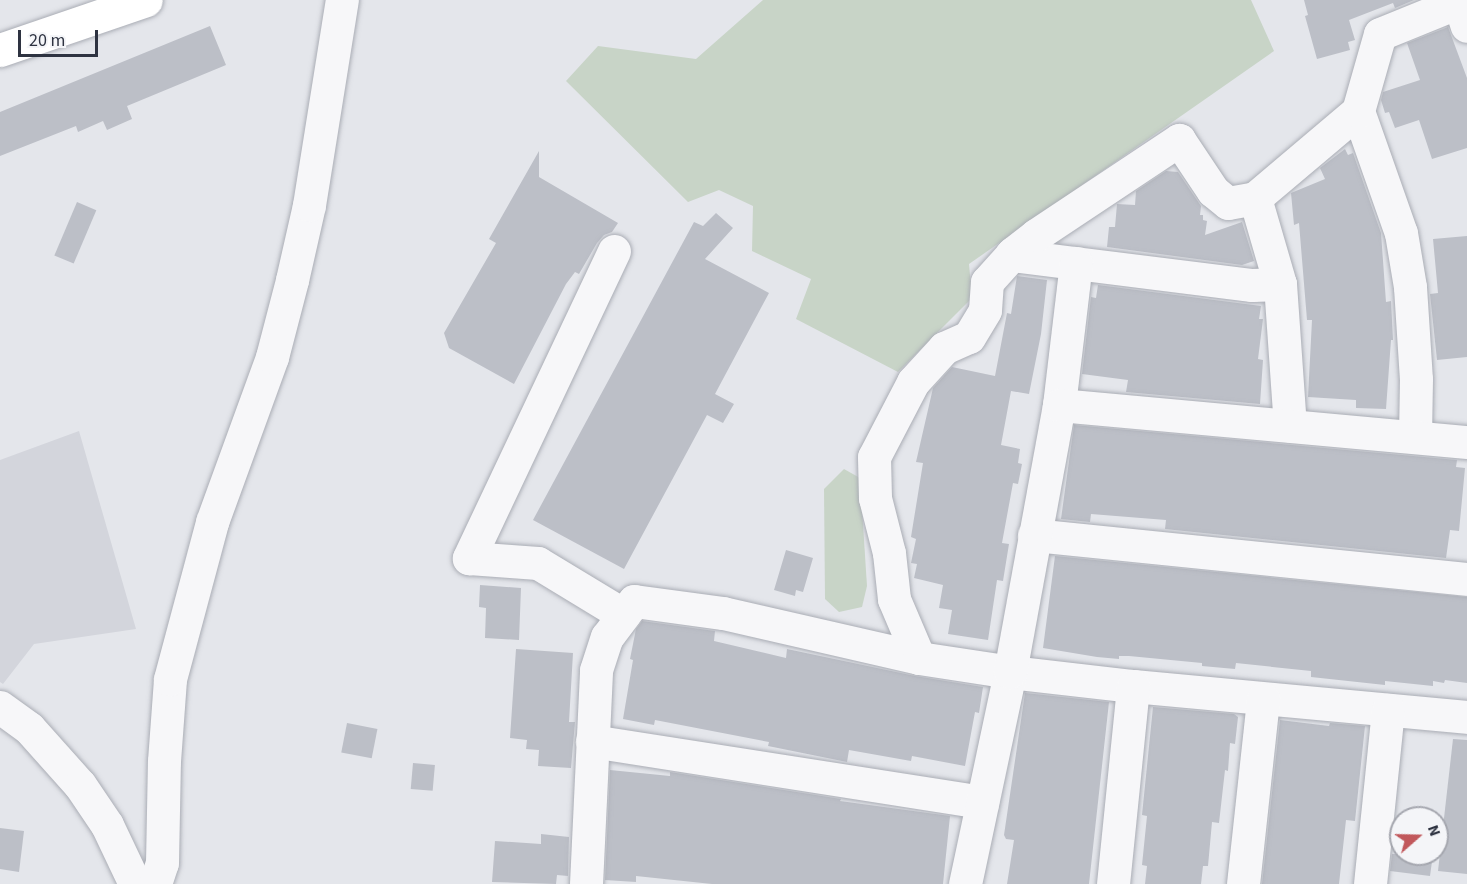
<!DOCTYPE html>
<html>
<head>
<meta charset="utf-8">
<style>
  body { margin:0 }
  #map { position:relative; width:1467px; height:884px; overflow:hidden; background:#e4e6eb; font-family:"Source Sans 3",sans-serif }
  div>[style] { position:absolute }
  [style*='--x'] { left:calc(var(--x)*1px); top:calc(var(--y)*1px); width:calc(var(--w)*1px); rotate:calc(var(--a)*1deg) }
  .built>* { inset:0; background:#d3d5dc }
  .green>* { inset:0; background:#c8d4c7 }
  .building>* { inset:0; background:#bcbfc7; transform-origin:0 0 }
  .roads { filter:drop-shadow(0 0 2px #aaadb5) drop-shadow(0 0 2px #aaadb5) }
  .minor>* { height:33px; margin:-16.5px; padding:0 16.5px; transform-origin:16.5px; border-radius:16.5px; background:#f7f7f9 }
  .major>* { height:33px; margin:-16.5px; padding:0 16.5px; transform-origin:16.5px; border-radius:16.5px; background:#fff }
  span { translate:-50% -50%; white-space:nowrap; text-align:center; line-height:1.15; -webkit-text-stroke:4.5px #f4f5f8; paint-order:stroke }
  .north { position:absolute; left:1389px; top:806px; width:60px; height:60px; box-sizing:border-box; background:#f4f5f8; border:2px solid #a5a7af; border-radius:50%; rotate:70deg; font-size:16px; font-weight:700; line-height:24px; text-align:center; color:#2e3341 }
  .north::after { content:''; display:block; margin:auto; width:21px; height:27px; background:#c1585c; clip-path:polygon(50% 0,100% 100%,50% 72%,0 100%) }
  .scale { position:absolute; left:18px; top:30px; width:80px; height:27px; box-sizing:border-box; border:3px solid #2e3341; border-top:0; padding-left:8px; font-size:18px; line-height:21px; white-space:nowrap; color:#2e3341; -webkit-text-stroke:4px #f4f5f8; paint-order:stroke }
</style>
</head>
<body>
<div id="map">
  <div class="built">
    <div style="clip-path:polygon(79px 431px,136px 629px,34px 644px,3px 684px,0 682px,0 460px)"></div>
  </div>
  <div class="green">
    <div style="clip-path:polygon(763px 0,1251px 0,1274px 51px,969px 264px,972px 298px,898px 372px,796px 319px,811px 279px,752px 251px,753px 206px,719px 190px,688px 202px,566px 81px,598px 46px,696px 59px)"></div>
    <div style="clip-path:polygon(844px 469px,860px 478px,867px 586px,862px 607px,839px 612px,825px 599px,824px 489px)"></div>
  </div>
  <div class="building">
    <div style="clip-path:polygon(1304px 0,1414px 0,1395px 8px,1393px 3px,1349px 20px,1355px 40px,1348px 42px,1350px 50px,1317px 59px,1305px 16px,1308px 15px)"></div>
    <div style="clip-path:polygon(210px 26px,226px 65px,127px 106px,132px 119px,107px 130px,103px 121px,78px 132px,76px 126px,0 156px,0 112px)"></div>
    <div style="clip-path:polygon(1448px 27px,1467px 78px,1467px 148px,1432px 159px,1419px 120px,1395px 128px,1389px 112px,1385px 113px,1381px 100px,1383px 92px,1420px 80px,1407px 43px)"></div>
    <div style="clip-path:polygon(1345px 149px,1348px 155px,1353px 153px,1381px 233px,1386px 302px,1391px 301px,1393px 340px,1391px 340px,1386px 409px,1356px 408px,1356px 400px,1308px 397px,1312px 320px,1307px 320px,1299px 223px,1294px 225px,1291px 193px,1325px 179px,1320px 168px)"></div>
    <div style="clip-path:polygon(539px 151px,539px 177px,618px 223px,612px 232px,604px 235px,597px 243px,579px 274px,575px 272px,566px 284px,514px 384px,449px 348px,444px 333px,496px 243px,489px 239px)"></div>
    <div style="clip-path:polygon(1166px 171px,1178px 172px,1201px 206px,1200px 215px,1203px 215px,1203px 220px,1207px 221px,1205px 235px,1242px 222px,1254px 261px,1242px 265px,1107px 247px,1109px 227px,1115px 227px,1117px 204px,1135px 205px,1136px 191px)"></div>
    <div style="left:77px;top:202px;width:21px;height:58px;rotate:23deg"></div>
    <div style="clip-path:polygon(716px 213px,733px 228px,705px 259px,769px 293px,715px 394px,734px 404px,723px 423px,707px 415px,624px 569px,533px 520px,694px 222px,703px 226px)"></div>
    <div style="clip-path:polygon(1467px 236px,1467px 357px,1437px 360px,1430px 294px,1438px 293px,1433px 239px)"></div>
    <div style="clip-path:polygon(1017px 276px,1047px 280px,1041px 334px,1029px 394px,1011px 391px,1001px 445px,1020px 449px,1018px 463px,1022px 464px,1018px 484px,1013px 483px,1002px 543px,1009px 544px,1003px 581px,997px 580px,988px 640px,948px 634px,952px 610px,939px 608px,943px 585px,914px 578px,917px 564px,911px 563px,916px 539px,911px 537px,923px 463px,916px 462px,933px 388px,952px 367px,995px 376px,1007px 313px,1011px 314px)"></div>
    <div style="clip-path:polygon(1098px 285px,1261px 306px,1259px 319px,1263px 319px,1258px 359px,1263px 360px,1260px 404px,1126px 392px,1128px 380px,1082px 374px,1091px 297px,1096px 298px)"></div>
    <div style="clip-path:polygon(1074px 425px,1457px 460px,1456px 467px,1465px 468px,1459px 531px,1450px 530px,1446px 558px,1165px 529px,1166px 520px,1091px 514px,1090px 522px,1061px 519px)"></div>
    <div style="clip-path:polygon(786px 550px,813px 558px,803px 592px,796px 590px,795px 596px,774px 590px)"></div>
    <div style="clip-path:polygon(1055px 556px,1467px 597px,1467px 683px,1445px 680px,1444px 683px,1433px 681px,1433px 686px,1385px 681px,1385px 685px,1311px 677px,1311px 671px,1236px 663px,1235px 669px,1202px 666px,1202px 663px,1129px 656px,1119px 656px,1119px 659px,1097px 657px,1043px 648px)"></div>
    <div style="clip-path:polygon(480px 585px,521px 588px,519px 640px,485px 638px,486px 608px,479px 607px)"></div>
    <div style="clip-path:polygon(642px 621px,715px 631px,714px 641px,786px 658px,787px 649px,915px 676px,983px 687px,979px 713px,975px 712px,965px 766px,912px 756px,911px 761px,849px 750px,847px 762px,768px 746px,769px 742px,655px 720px,654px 725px,623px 719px,633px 660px,630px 659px,636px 629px)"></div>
    <div style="clip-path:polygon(516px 649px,573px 653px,569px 722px,575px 722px,571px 768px,538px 766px,539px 750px,526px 749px,527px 740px,510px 738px)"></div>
    <div style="clip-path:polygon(1025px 693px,1109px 702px,1089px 884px,1007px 884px,1014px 840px,1006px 839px,1004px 835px)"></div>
    <div style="clip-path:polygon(1153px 707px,1234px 714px,1238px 717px,1235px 744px,1230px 743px,1228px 771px,1225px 770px,1219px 823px,1212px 822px,1208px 866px,1203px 866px,1201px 884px,1145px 884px,1147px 866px,1142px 865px,1147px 816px,1142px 815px)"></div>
    <div style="clip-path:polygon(1280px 720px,1329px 726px,1330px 723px,1365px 726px,1355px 821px,1346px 820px,1339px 884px,1262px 884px)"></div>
    <div style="left:347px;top:723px;width:31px;height:30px;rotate:11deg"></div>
    <div style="clip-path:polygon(1453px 739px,1467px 740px,1467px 874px,1438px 871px)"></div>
    <div style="left:413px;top:763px;width:22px;height:26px;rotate:5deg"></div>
    <div style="clip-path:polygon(610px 770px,670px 776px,670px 772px,841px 799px,840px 801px,950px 816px,943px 884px,712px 884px,636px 876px,636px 882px,605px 880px)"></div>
    <div style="clip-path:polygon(0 828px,24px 831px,19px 872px,0 869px)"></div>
    <div style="clip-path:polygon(541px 834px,569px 837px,568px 876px,557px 875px,556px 884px,492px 882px,495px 841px,541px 844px)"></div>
    <div style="clip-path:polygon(1392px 854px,1433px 854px,1430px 876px,1390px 871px)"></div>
  </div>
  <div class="roads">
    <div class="minor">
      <div style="--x:1358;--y:111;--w:129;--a:70.6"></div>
      <div style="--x:1401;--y:233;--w:55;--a:80.5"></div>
      <div style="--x:1410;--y:287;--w:92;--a:86.3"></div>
      <div style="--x:1416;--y:379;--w:58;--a:91"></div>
      <div style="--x:1255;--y:198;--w:90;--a:73.8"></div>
      <div style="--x:1280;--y:284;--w:142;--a:86"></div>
      <div style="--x:614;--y:251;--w:340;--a:115.3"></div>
      <div style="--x:469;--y:558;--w:69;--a:4.1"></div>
      <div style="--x:538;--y:563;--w:100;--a:31.2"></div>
      <div style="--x:1011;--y:255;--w:243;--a:7.1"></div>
      <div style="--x:1252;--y:285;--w:28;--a:-2"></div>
      <div style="--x:1059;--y:405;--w:143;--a:-83.2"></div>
      <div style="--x:1034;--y:535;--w:435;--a:5.8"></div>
      <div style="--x:919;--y:658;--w:64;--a:-113"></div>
      <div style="--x:894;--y:599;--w:46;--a:-96.2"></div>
      <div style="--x:889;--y:553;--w:57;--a:-104.3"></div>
      <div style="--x:875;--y:498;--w:41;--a:-91.4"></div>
      <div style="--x:874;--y:457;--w:85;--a:-62.5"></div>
      <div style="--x:913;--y:382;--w:46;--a:-47.6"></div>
      <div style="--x:944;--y:348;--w:27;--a:-24"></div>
      <div style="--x:969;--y:337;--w:31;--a:-59"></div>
      <div style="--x:985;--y:310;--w:28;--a:-86"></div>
      <div style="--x:987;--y:282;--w:39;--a:-48"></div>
      <div style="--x:1013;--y:253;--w:29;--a:-38"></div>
      <div style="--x:1036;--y:235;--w:172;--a:-33.6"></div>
      <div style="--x:1179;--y:140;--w:61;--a:56.3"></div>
      <div style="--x:1213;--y:191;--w:19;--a:39"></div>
      <div style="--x:1228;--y:203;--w:27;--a:-10"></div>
      <div style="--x:1255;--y:198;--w:135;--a:-40.2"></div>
      <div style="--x:1358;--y:111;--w:80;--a:-74.1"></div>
      <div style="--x:1380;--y:34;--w:85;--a:-22.1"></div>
      <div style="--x:1459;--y:2;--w:25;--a:72"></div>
      <div style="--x:0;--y:707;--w:36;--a:36"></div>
      <div style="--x:29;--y:728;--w:76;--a:48.2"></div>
      <div style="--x:80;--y:785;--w:48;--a:56"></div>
      <div style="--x:107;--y:825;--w:65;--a:64.6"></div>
      <div style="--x:592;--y:741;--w:395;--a:8.9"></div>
      <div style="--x:155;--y:884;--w:22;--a:-72"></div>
      <div style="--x:162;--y:863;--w:102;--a:-88.9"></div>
      <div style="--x:164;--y:761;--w:82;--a:-85.8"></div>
      <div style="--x:170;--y:679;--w:163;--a:-75"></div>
      <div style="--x:212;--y:522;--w:176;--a:-70"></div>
      <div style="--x:272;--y:357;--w:80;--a:-75.4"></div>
      <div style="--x:292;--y:280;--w:77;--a:-77.2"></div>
      <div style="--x:309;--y:205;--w:208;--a:-80.9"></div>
      <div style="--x:586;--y:884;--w:214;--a:-87.3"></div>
      <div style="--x:596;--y:670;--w:35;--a:-72"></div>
      <div style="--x:607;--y:637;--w:45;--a:-53.1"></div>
      <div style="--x:634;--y:601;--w:90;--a:7.7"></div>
      <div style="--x:723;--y:613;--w:201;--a:12.9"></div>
      <div style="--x:919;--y:658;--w:92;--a:8.7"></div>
      <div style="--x:1010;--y:672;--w:124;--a:6.5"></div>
      <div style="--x:1133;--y:686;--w:335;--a:5.3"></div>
      <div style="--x:965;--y:884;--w:217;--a:-78"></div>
      <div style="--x:1010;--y:672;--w:271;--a:-79.6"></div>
      <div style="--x:1059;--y:405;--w:410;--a:5.2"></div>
      <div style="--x:1113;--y:884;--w:199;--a:-84.2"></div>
      <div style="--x:1243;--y:884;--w:186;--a:-83.8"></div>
      <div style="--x:1370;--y:884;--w:175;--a:-84.1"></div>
    </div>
    <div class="major">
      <div style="--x:0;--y:50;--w:154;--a:-18.9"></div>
    </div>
  </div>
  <div class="north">N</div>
  <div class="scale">20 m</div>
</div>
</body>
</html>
